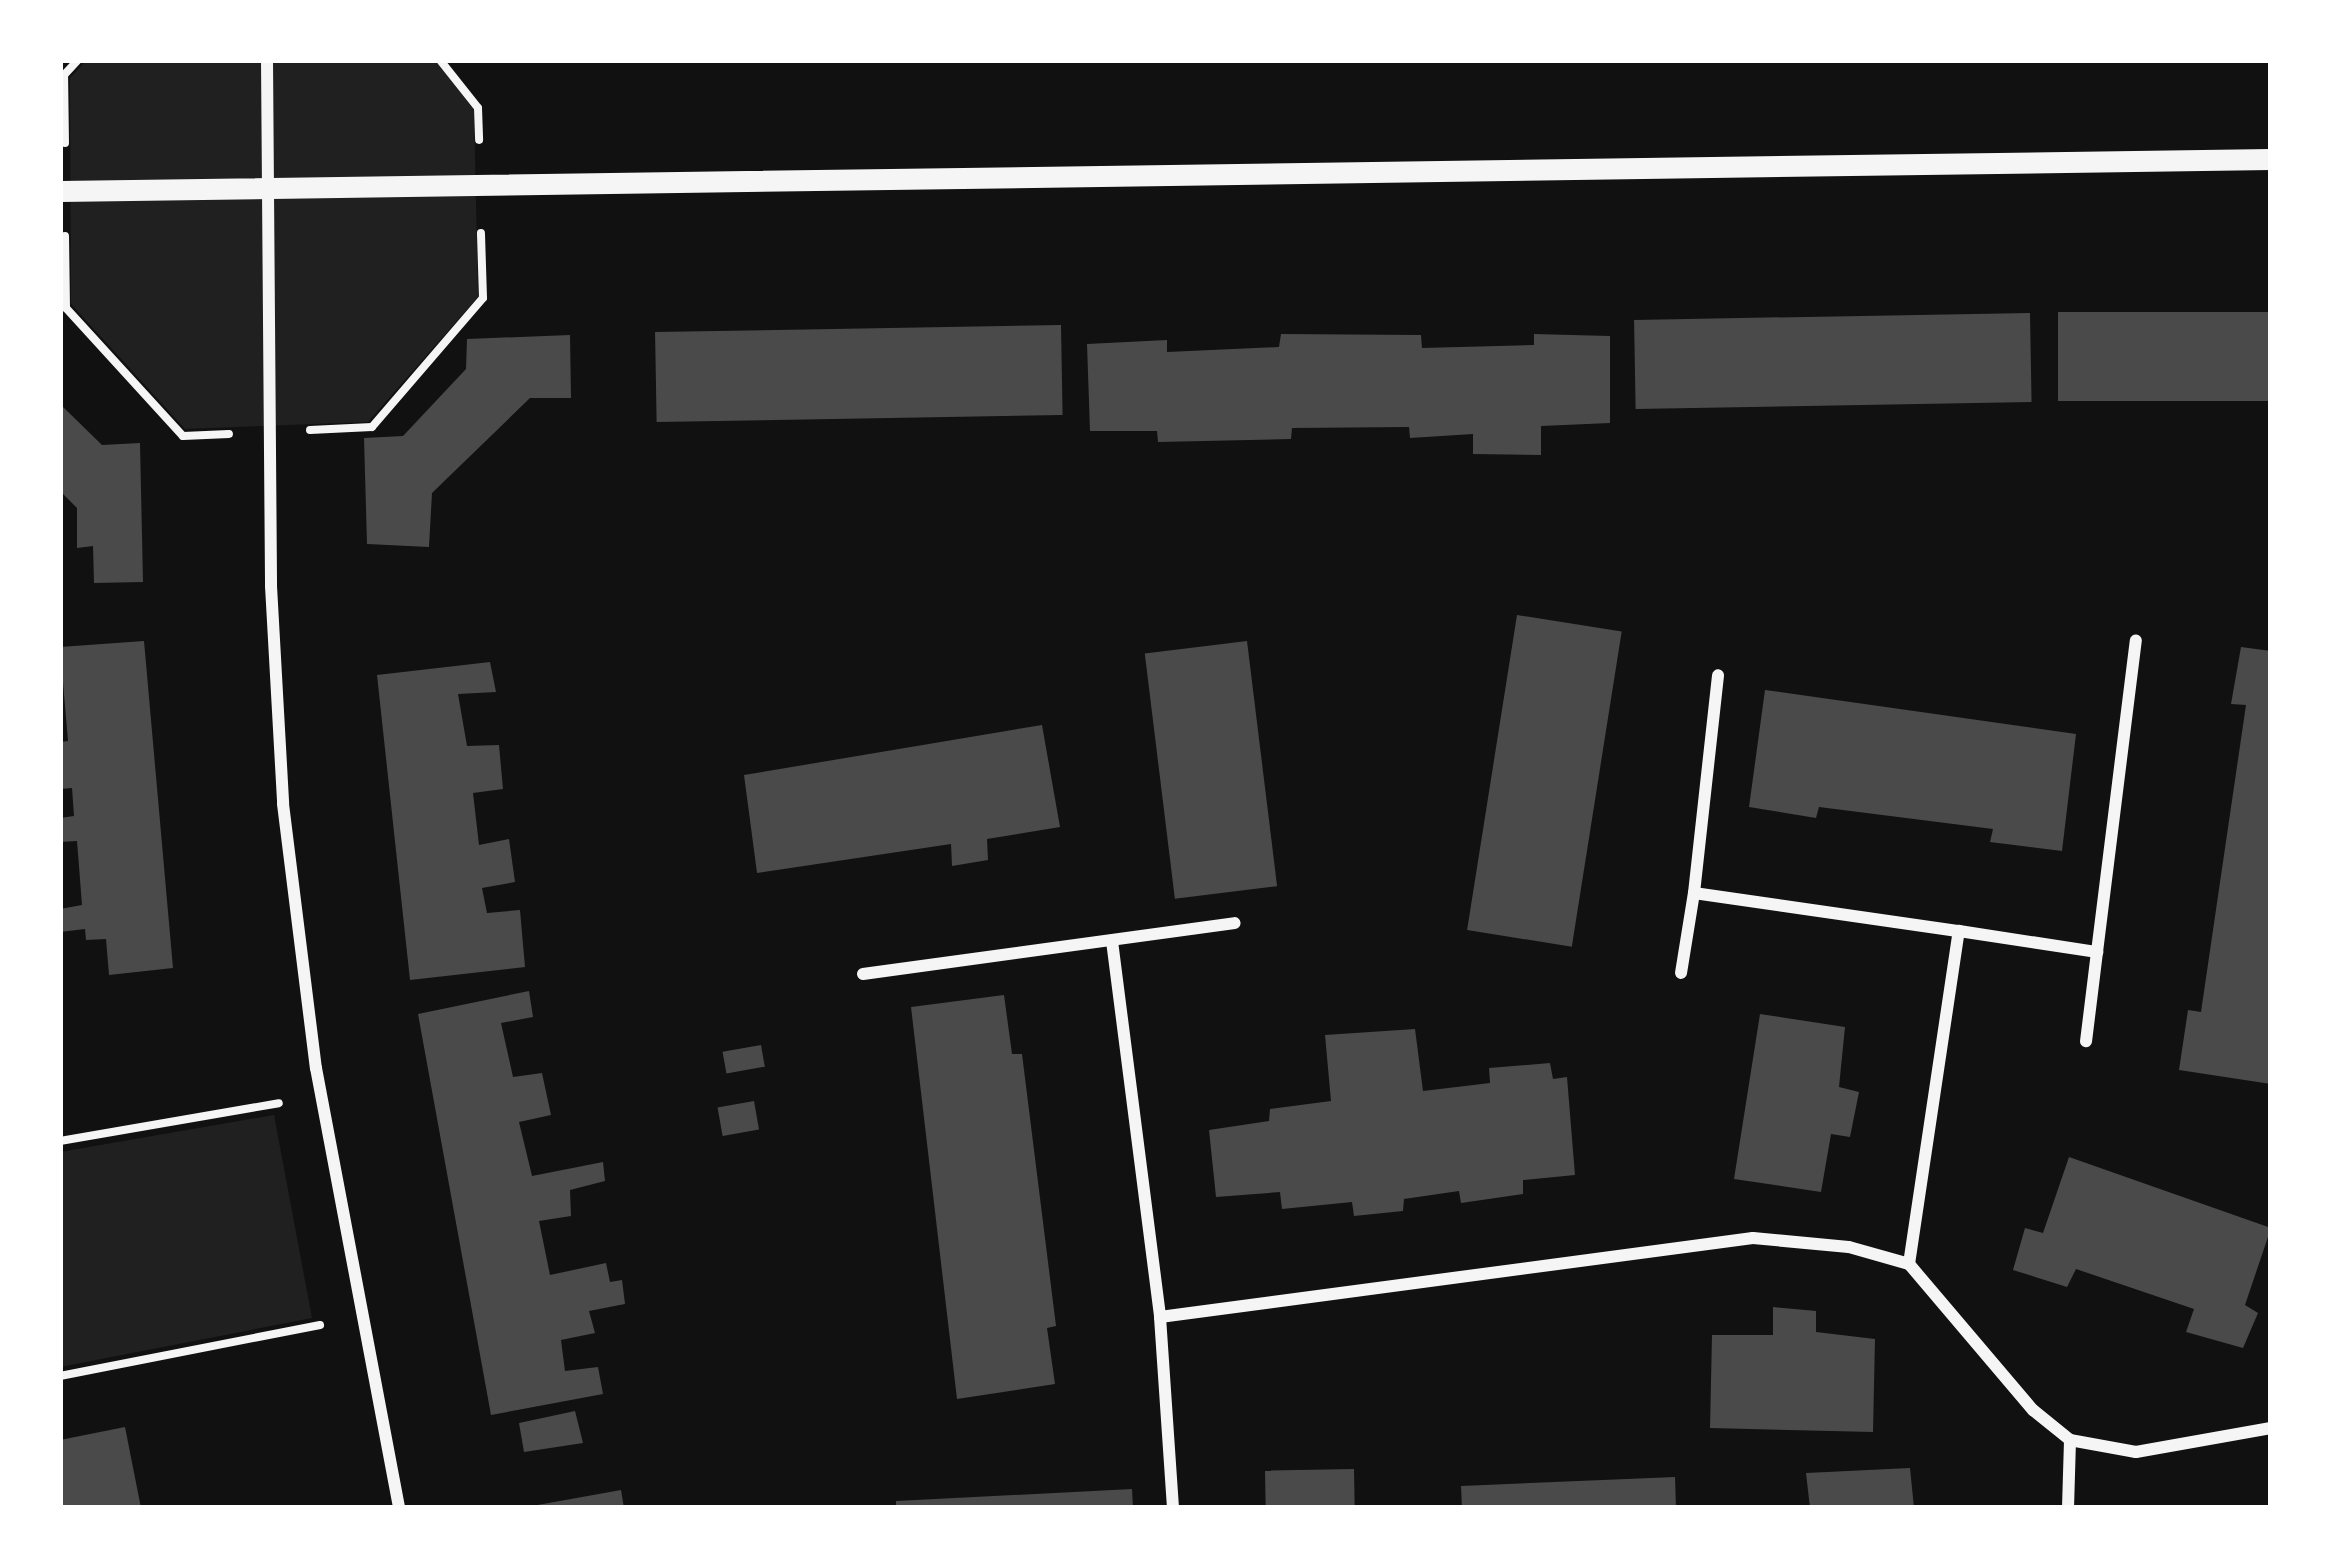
<!DOCTYPE html>
<html>
<head>
<meta charset="utf-8">
<style>
  body { margin:0 }
  #map { position:relative; width:2331px; height:1568px; overflow:hidden; background:#111; font-family:Jost,sans-serif }
  div>[style] { position:absolute }
  [style*='--x'] { left:calc(var(--x)*1px); top:calc(var(--y)*1px); width:calc(var(--w)*1px); rotate:calc(var(--a)*1deg) }
  .green>* { inset:0; background:#202020 }
  .building>* { inset:0; background:#4a4a4a; transform-origin:0 0 }
  .path>* { height:8px; margin:-4px; padding:0 4px; transform-origin:4px; border-radius:4px; background:#f5f5f5 }
  .minor>* { height:12px; margin:-6px; padding:0 6px; transform-origin:6px; border-radius:6px; background:#f5f5f5 }
  .tertiary>* { height:21px; margin:-10.5px; padding:0 10.5px; transform-origin:10.5px; border-radius:10.5px; background:#f5f5f5 }
  span { translate:-50% -50%; white-space:nowrap; text-align:center; line-height:1.15; -webkit-text-stroke:12px #fff; paint-order:stroke }
  .frame { position:absolute; inset:0; border:63px solid #fff; pointer-events:none }
</style>
</head>
<body>
<div id="map">
  <div class="green">
    <div style="clip-path:polygon(87px 60px,435px 60px,474px 110px,478px 297px,368px 422px,185px 429px,71px 304px,70px 78px)"></div>
    <div style="clip-path:polygon(274px 1115px,312px 1318px,60px 1367px,60px 1152px)"></div>
  </div>
  <div class="building">
    <div style="left:2271px;top:312px;width:89px;height:213px;rotate:90deg"></div>
    <div style="left:2030px;top:313px;width:89px;height:396px;rotate:89deg"></div>
    <div style="left:1061px;top:325px;width:90px;height:406px;rotate:89deg"></div>
    <div style="clip-path:polygon(1281px 334px,1421px 335px,1422px 348px,1534px 345px,1534px 334px,1610px 336px,1610px 423px,1541px 426px,1541px 455px,1473px 454px,1473px 434px,1410px 438px,1409px 427px,1292px 428px,1291px 439px,1158px 442px,1157px 431px,1090px 431px,1087px 344px,1167px 340px,1167px 352px,1279px 347px)"></div>
    <div style="clip-path:polygon(570px 335px,571px 398px,530px 398px,432px 493px,429px 547px,367px 544px,364px 438px,403px 436px,466px 369px,467px 339px)"></div>
    <div style="clip-path:polygon(60px 404px,102px 445px,140px 443px,143px 582px,94px 583px,93px 546px,77px 548px,77px 508px,60px 491px)"></div>
    <div style="left:1517px;top:615px;width:106px;height:319px;rotate:9deg"></div>
    <div style="clip-path:polygon(144px 641px,173px 968px,109px 975px,106px 939px,86px 940px,85px 929px,60px 932px,60px 909px,82px 905px,77px 841px,60px 842px,60px 818px,74px 816px,72px 788px,60px 789px,60px 742px,68px 741px,60px 647px)"></div>
    <div style="left:1247px;top:641px;width:247px;height:103px;rotate:83deg"></div>
    <div style="clip-path:polygon(2241px 647px,2271px 651px,2271px 1084px,2179px 1070px,2188px 1010px,2201px 1012px,2246px 705px,2231px 704px)"></div>
    <div style="clip-path:polygon(490px 662px,496px 692px,458px 694px,467px 746px,499px 745px,503px 789px,473px 793px,479px 845px,509px 839px,515px 882px,482px 888px,487px 913px,520px 910px,525px 967px,410px 980px,377px 675px)"></div>
    <div style="clip-path:polygon(1765px 690px,2076px 734px,2062px 851px,1990px 842px,1993px 829px,1819px 807px,1816px 818px,1749px 807px)"></div>
    <div style="clip-path:polygon(1042px 725px,1060px 827px,987px 839px,988px 860px,952px 866px,951px 844px,757px 873px,744px 775px)"></div>
    <div style="clip-path:polygon(529px 991px,533px 1017px,501px 1023px,513px 1077px,542px 1073px,551px 1115px,519px 1122px,532px 1176px,603px 1162px,605px 1181px,570px 1190px,571px 1216px,539px 1221px,550px 1275px,606px 1263px,610px 1282px,622px 1280px,625px 1304px,589px 1311px,595px 1333px,561px 1340px,565px 1371px,598px 1367px,603px 1394px,491px 1415px,418px 1014px)"></div>
    <div style="clip-path:polygon(1004px 995px,1012px 1054px,1022px 1054px,1056px 1326px,1047px 1328px,1055px 1384px,957px 1399px,911px 1007px)"></div>
    <div style="clip-path:polygon(1760px 1014px,1845px 1027px,1839px 1087px,1859px 1092px,1850px 1137px,1831px 1134px,1821px 1192px,1734px 1179px)"></div>
    <div style="clip-path:polygon(1415px 1029px,1423px 1091px,1490px 1083px,1489px 1068px,1550px 1063px,1553px 1079px,1567px 1077px,1575px 1175px,1523px 1180px,1523px 1194px,1461px 1203px,1459px 1191px,1404px 1199px,1403px 1211px,1354px 1216px,1352px 1202px,1282px 1209px,1280px 1192px,1216px 1197px,1209px 1130px,1269px 1121px,1270px 1109px,1331px 1101px,1325px 1035px)"></div>
    <div style="left:761px;top:1045px;width:22px;height:39px;rotate:80deg"></div>
    <div style="left:754px;top:1101px;width:29px;height:37px;rotate:80deg"></div>
    <div style="clip-path:polygon(2069px 1157px,2271px 1228px,2245px 1305px,2258px 1313px,2243px 1348px,2186px 1332px,2194px 1309px,2076px 1269px,2067px 1287px,2013px 1270px,2025px 1228px,2043px 1233px)"></div>
    <div style="clip-path:polygon(1773px 1307px,1816px 1311px,1816px 1332px,1875px 1339px,1873px 1432px,1710px 1428px,1712px 1335px,1773px 1335px)"></div>
    <div style="clip-path:polygon(575px 1411px,583px 1443px,524px 1452px,519px 1423px)"></div>
    <div style="clip-path:polygon(125px 1427px,141px 1508px,60px 1508px,60px 1440px)"></div>
    <div style="clip-path:polygon(1910px 1468px,1914px 1508px,1810px 1508px,1806px 1473px)"></div>
    <div style="left:1354px;top:1469px;width:39px;height:89px;rotate:89deg"></div>
    <div style="clip-path:polygon(1675px 1477px,1676px 1508px,1462px 1508px,1461px 1486px)"></div>
    <div style="clip-path:polygon(1132px 1489px,1133px 1508px,896px 1508px,896px 1501px)"></div>
    <div style="clip-path:polygon(621px 1490px,624px 1508px,532px 1508px,532px 1506px)"></div>
  </div>
  <div class="path">
    <div style="--x:440;--y:60;--w:61;--a:51.6"></div>
    <div style="--x:478;--y:108;--w:32;--a:88"></div>
    <div style="--x:65;--y:143;--w:68;--a:-90.8"></div>
    <div style="--x:64;--y:75;--w:21;--a:-47"></div>
    <div style="--x:65;--y:236;--w:72;--a:89.2"></div>
    <div style="--x:66;--y:308;--w:173;--a:47.6"></div>
    <div style="--x:183;--y:436;--w:46;--a:-2.5"></div>
    <div style="--x:310;--y:430;--w:62;--a:-2.8"></div>
    <div style="--x:372;--y:427;--w:170;--a:-49.3"></div>
    <div style="--x:483;--y:298;--w:65;--a:-91.8"></div>
    <div style="--x:60;--y:1141;--w:222;--a:-9.8"></div>
    <div style="--x:60;--y:1376;--w:265;--a:-11.1"></div>
  </div>
  <div class="minor">
    <div style="--x:267;--y:60;--w:526;--a:89.56"></div>
    <div style="--x:271;--y:586;--w:218;--a:86.8"></div>
    <div style="--x:283;--y:804;--w:266;--a:82.9"></div>
    <div style="--x:316;--y:1068;--w:448;--a:79.3"></div>
    <div style="--x:1694;--y:893;--w:219;--a:-83.7"></div>
    <div style="--x:1112;--y:941;--w:379;--a:82.7"></div>
    <div style="--x:1160;--y:1317;--w:191;--a:86.1"></div>
    <div style="--x:2097;--y:952;--w:314;--a:-82.9"></div>
    <div style="--x:1681;--y:973;--w:81;--a:-80.8"></div>
    <div style="--x:1694;--y:893;--w:268;--a:8.2"></div>
    <div style="--x:863;--y:974;--w:375;--a:-7.8"></div>
    <div style="--x:1909;--y:1264;--w:337;--a:-81.5"></div>
    <div style="--x:1959;--y:931;--w:140;--a:8.7"></div>
    <div style="--x:2097;--y:952;--w:90;--a:97"></div>
    <div style="--x:1160;--y:1317;--w:598;--a:-7.59"></div>
    <div style="--x:1753;--y:1238;--w:96;--a:5.4"></div>
    <div style="--x:1849;--y:1247;--w:62;--a:15.8"></div>
    <div style="--x:1909;--y:1264;--w:192;--a:49.7"></div>
    <div style="--x:2033;--y:1410;--w:48;--a:39"></div>
    <div style="--x:2070;--y:1440;--w:67;--a:10.3"></div>
    <div style="--x:2136;--y:1452;--w:137;--a:-10.1"></div>
    <div style="--x:2068;--y:1508;--w:68;--a:-88.3"></div>
  </div>
  <div class="tertiary">
    <div style="--x:60;--y:191;--w:2211;--a:-0.83"></div>
  </div>
  <div class="frame"></div>
</div>
</body>
</html>
